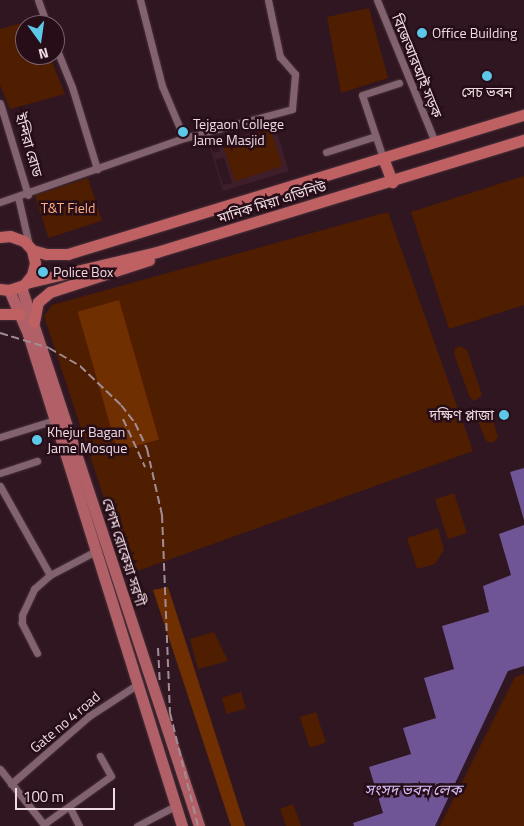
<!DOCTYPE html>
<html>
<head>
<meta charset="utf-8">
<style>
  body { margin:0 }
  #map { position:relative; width:524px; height:826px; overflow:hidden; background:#301621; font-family:"Titillium Web","Noto Sans Bengali",sans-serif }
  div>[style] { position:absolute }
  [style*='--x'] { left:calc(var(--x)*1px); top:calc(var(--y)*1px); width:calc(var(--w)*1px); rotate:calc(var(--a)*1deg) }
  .built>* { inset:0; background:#3f1e2c }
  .green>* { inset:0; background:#4f1d00; transform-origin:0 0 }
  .forest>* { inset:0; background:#702f00; transform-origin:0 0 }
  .water>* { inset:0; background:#6f5496 }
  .roads { filter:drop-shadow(0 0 1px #47323a) drop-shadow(0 0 1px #47323a) }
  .minor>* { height:7px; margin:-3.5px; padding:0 3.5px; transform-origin:3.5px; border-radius:3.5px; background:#82626e }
  .primary>* { height:11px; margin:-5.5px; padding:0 5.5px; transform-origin:5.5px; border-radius:5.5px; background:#b06066 }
  .trunk>* { height:11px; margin:-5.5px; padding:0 5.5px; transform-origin:5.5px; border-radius:5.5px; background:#bf6063 }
  .rail>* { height:2px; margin-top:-1px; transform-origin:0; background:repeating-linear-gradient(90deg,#a38d95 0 8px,transparent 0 12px) }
  .dots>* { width:14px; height:14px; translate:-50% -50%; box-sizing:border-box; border:2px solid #260d17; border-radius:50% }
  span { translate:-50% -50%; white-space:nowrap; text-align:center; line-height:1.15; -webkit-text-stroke:5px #260d17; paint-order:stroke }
  .poi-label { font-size:14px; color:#efdce3 }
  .left { translate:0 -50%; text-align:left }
  .right { translate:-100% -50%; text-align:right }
  .street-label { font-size:14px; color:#efdce3 }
  .park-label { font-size:14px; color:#feae85 }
  .water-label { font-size:15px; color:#d3bef8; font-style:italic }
  .north { position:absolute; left:15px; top:15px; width:50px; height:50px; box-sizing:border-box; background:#260d17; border:1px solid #766069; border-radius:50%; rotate:166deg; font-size:14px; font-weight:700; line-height:20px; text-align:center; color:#efdce3 }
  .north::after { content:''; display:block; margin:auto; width:18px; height:22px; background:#5dc7e8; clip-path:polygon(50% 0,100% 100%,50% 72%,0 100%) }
  .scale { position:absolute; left:15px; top:788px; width:100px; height:22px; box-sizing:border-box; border:2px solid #efdce3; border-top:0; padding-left:6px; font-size:15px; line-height:18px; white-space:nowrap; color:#efdce3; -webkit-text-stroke:4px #260d17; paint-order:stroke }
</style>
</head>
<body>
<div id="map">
  <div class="built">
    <div style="clip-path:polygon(evenodd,271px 114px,289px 171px,223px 191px,206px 135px,271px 114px,253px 122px,256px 131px,218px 144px,220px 151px,213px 153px,207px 136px,253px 122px,271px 114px,224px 157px,232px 183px,223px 185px,215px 160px,224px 157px)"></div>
  </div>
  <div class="green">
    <div style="clip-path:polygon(369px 8px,388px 78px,341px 93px,327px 17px)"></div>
    <div style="clip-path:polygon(35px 19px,38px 25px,25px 25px,25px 55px,49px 55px,65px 94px,10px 109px,0 85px,0 29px)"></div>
    <div style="left:270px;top:128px;width:40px;height:50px;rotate:72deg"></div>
    <div style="clip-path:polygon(524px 176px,524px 305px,449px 329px,411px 212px)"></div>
    <div style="left:88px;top:178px;width:45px;height:56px;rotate:72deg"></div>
    <div style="clip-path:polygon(388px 212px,473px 451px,129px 574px,44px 316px,52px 305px)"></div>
    <div style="clip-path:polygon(460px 346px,467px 350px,482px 395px,475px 401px,470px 398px,454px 354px,455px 348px)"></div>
    <div style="clip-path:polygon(484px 409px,491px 413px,498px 437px,493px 443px,486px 441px,477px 419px,478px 411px)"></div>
    <div style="left:454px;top:493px;width:42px;height:20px;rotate:72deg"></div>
    <div style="clip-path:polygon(438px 528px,444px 550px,435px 564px,417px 569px,407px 538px)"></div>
    <div style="clip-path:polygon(214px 632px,228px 661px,198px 669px,190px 639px)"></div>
    <div style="clip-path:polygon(524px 674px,524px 826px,440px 826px,515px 677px)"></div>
    <div style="left:241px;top:692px;width:17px;height:20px;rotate:73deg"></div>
    <div style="left:316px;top:712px;width:32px;height:17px;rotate:72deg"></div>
    <div style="clip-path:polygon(293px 804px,301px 826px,286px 826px,280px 809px)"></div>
  </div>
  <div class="forest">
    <div style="left:119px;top:300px;width:145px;height:43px;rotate:74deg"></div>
    <div style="clip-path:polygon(168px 587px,245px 826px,231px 826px,153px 590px)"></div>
  </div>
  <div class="water">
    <div style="clip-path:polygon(524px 468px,524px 520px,510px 472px)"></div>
    <div style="clip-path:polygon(524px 525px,524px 666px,508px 671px,435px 826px,354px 826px,353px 823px,383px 813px,369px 767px,411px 754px,403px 728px,436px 718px,424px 678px,454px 669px,442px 626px,489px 612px,483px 586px,511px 575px,499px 534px)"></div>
  </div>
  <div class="roads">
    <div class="minor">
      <div style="--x:38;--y:0;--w:27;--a:70"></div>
      <div style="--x:377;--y:0;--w:153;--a:67.8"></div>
      <div style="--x:55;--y:45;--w:45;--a:68"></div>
      <div style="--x:72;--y:87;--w:86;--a:73"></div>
      <div style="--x:0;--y:103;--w:96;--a:73.1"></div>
      <div style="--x:184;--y:138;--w:112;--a:-15"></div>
      <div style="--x:292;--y:109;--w:35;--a:-85"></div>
      <div style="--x:295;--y:74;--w:23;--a:-131"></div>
      <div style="--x:280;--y:57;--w:58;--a:-101.9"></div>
      <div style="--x:326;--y:152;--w:52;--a:-17.7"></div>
      <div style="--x:383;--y:158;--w:66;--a:-108.4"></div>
      <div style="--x:362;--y:95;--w:39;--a:-18"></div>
      <div style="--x:18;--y:197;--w:49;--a:77.1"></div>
      <div style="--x:0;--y:202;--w:195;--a:-19.2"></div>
      <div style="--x:184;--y:138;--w:56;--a:-112.9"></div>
      <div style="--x:162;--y:86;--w:89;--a:-104.3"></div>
      <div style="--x:0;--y:437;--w:58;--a:-17.2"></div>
      <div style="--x:0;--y:473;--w:39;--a:-18"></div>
      <div style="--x:0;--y:486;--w:102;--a:60.7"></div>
      <div style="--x:50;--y:575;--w:52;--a:-27.6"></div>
      <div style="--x:37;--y:653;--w:34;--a:-117"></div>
      <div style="--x:22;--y:623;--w:8;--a:-90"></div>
      <div style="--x:22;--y:615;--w:29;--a:-65"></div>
      <div style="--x:34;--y:589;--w:21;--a:-41"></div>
      <div style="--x:0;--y:769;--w:73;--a:51.7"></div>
      <div style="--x:11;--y:784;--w:103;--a:-41.1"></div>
      <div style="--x:89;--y:716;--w:59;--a:-33.1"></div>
      <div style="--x:70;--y:808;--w:20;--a:63"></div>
      <div style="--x:44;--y:824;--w:82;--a:-35.6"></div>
      <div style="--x:111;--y:776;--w:23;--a:-119"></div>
      <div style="--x:137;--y:826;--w:45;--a:-27.7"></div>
    </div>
    <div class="primary">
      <div style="--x:21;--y:287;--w:568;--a:71.72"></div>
      <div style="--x:9;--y:290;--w:48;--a:66.6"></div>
      <div style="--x:28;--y:334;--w:516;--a:72.62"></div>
    </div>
    <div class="trunk">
      <div style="--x:383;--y:158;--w:26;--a:69"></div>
      <div style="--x:0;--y:237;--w:10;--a:-6"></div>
      <div style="--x:10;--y:236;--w:15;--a:20"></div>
      <div style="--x:24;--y:241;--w:12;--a:48"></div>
      <div style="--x:32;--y:250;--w:13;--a:77"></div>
      <div style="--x:35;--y:263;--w:12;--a:104"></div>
      <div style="--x:32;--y:275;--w:13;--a:129"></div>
      <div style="--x:24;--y:285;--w:16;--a:162"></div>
      <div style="--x:9;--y:290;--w:9;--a:-174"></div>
      <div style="--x:32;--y:250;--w:15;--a:16"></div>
      <div style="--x:46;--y:254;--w:22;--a:0"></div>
      <div style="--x:68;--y:254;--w:477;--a:-17"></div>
      <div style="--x:26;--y:283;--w:135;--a:-13.3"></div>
      <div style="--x:157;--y:252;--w:384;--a:-17"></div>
      <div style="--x:0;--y:314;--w:19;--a:0"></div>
      <div style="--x:34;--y:322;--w:20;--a:-79"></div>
      <div style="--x:38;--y:302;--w:16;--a:-40"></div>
      <div style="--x:50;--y:292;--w:104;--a:-17.9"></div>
    </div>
  </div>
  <div class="rail">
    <div style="--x:0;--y:333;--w:51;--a:17"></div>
    <div style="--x:49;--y:348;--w:36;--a:30"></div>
    <div style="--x:80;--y:366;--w:57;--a:43.6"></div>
    <div style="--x:121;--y:405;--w:23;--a:52"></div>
    <div style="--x:135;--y:423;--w:29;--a:65"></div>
    <div style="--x:147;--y:449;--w:68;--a:77.2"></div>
    <div style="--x:162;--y:515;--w:198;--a:87.7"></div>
    <div style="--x:170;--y:713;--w:116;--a:76.1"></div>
    <div style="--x:123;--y:419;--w:53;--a:65.4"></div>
    <div style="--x:158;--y:648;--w:35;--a:87"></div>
  </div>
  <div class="dots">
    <div style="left:422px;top:33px;background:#5dc7e8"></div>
    <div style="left:487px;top:76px;background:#5dc7e8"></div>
    <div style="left:183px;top:132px;background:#5dc7e8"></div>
    <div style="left:43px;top:272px;background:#5dc7e8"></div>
    <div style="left:504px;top:415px;background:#5dc7e8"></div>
    <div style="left:37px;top:440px;background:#5dc7e8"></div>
  </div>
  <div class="poi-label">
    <span class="left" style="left:432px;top:33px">Office Building</span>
    <span style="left:487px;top:92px">সেচ ভবন</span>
    <span class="left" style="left:193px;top:132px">Tejgaon College<br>Jame Masjid</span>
    <span class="left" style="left:53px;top:272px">Police Box</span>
    <span class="right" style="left:494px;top:415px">দক্ষিণ প্লাজা</span>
    <span class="left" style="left:47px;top:440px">Khejur Bagan<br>Jame Mosque</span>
  </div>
  <div class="street-label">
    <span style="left:417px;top:66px;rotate:68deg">বিজেআরআই সড়ক</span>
    <span style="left:29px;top:145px;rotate:74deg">ইন্দিরা রোড</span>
    <span style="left:272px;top:202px;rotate:-17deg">মানিক মিয়া এভিনিউ</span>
    <span style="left:124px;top:552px;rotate:72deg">বেগম রোকেয়া সরণী</span>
    <span style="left:65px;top:722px;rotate:-40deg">Gate no 4 road</span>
  </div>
  <div class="park-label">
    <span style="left:68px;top:208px">T&amp;T Field</span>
  </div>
  <div class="water-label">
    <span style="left:413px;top:790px">সংসদ ভবন লেক</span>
  </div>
  <div class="north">N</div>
  <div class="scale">100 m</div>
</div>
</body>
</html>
